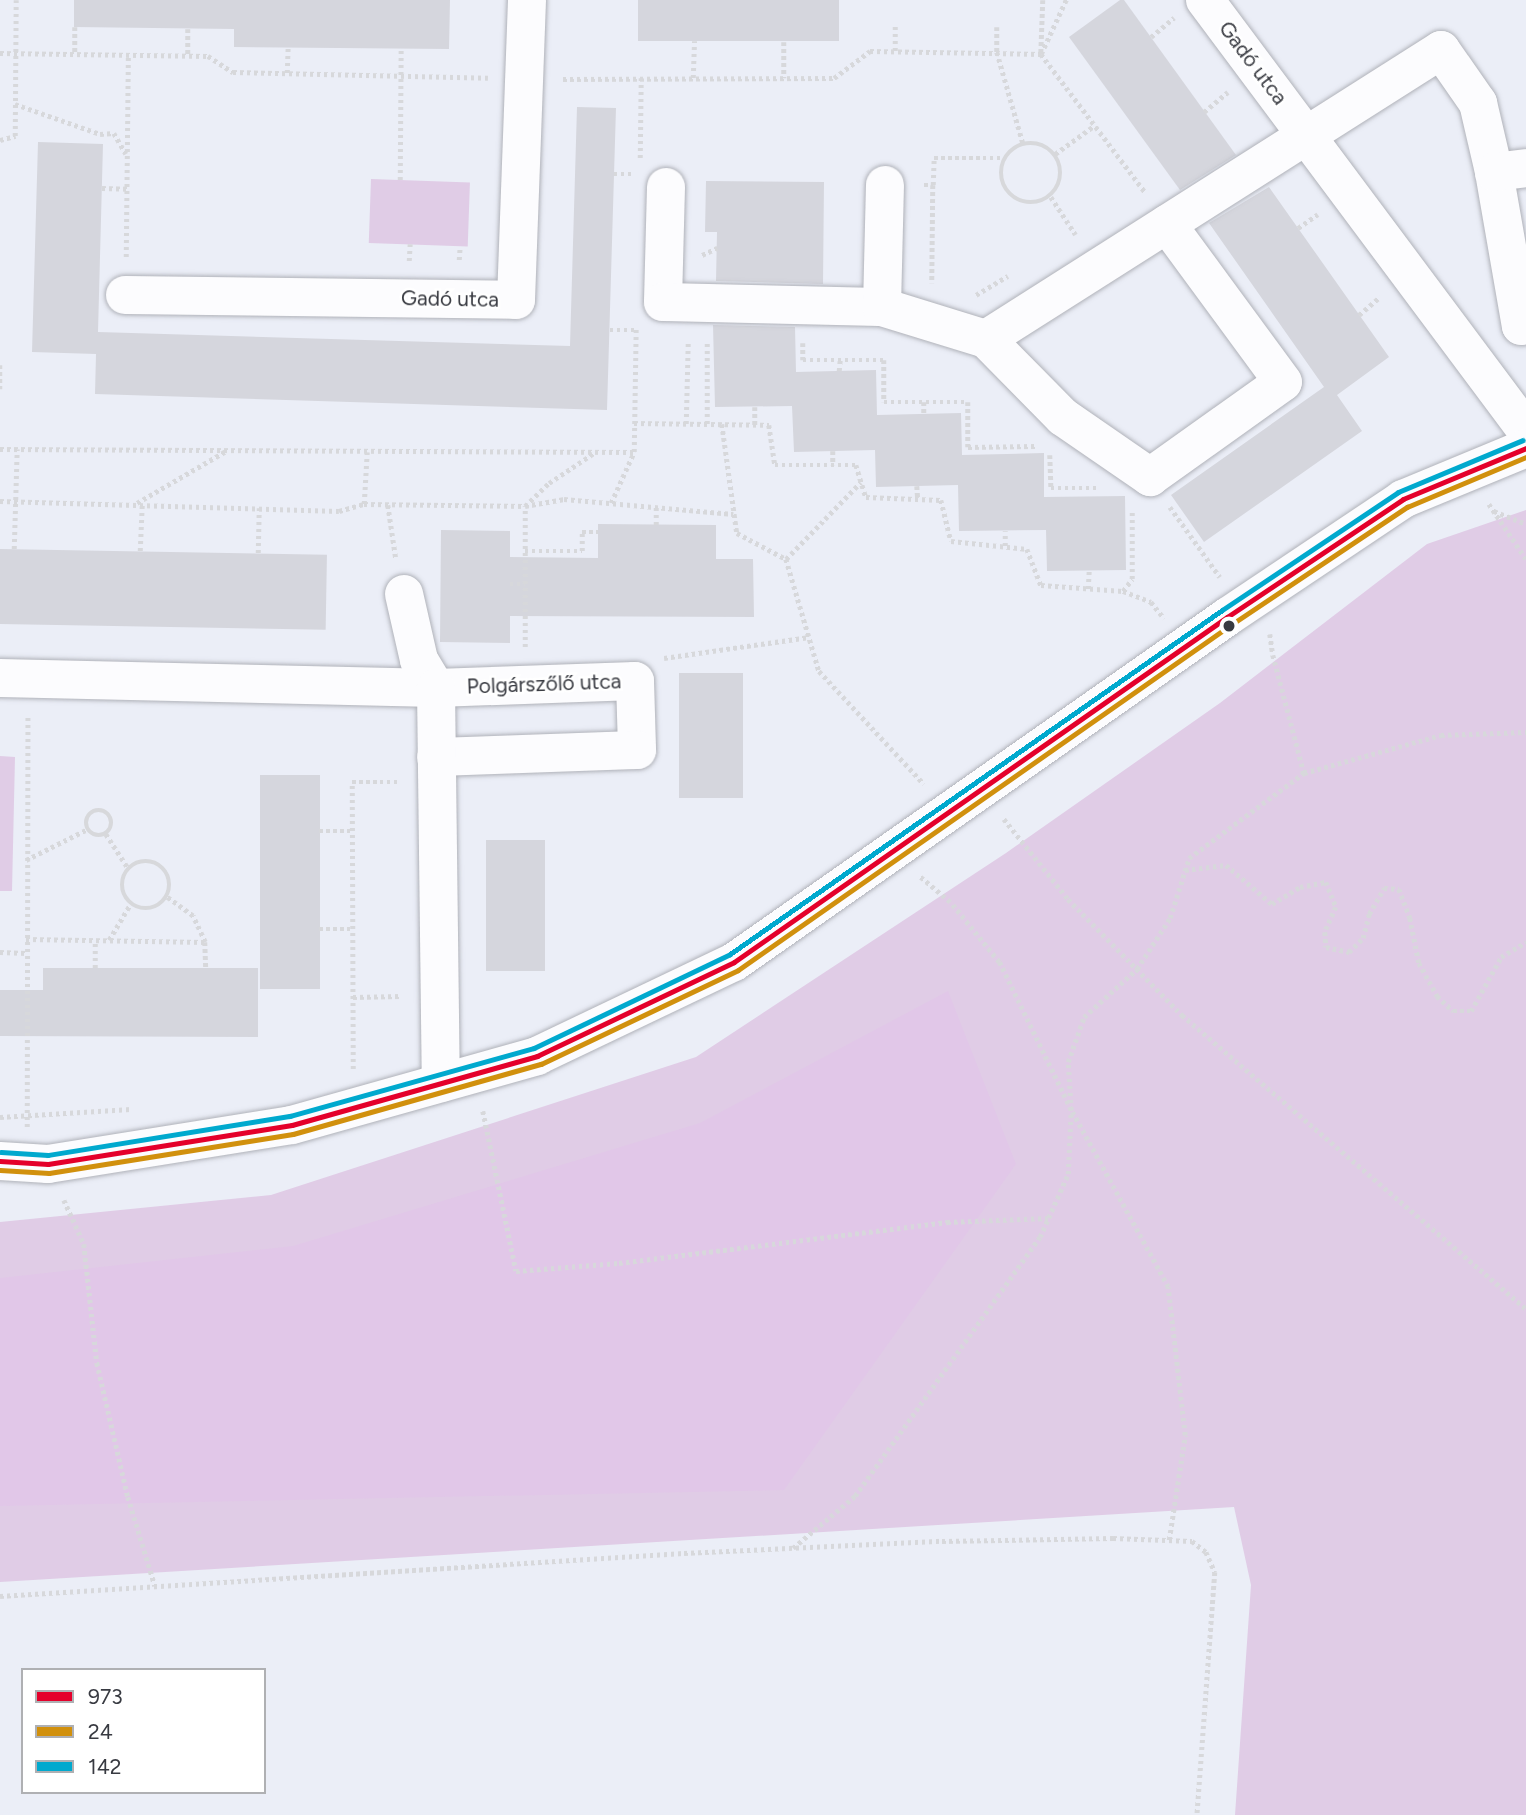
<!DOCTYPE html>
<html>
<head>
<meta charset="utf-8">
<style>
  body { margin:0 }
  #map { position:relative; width:1526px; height:1815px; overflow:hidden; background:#ebeef7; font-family:Figtree,sans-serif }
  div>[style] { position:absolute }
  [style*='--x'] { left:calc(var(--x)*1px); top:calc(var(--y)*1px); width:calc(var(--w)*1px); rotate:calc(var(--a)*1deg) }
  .green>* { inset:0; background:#e0cce6; transform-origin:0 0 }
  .forest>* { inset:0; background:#e1c7e8 }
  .building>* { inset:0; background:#d5d6dd; transform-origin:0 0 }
  .path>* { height:4.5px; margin-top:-2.25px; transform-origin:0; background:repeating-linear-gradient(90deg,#d7d8db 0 3.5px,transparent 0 7px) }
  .path>.ring { margin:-2.25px; padding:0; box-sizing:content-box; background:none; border:4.5px solid #d7d8db; border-radius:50% }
  .roads { filter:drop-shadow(0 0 2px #b0b2b9) drop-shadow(0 0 2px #b0b2b9) }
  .minor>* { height:38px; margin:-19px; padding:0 19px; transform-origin:19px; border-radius:19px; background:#fcfcfe }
  .bus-1>* { height:5px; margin:-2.5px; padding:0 2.5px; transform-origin:2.5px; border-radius:2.5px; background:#e4002b }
  .bus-2>* { height:5px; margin:-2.5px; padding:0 2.5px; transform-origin:2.5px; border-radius:2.5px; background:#d1900d }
  .bus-3>* { height:5px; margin:-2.5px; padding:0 2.5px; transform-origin:2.5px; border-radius:2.5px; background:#00a9ce }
  .dots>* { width:19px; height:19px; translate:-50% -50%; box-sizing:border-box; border:4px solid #fff; border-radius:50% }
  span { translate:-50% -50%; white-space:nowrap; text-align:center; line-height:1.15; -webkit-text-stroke:5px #fff; paint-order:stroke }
  .street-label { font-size:21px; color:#383a41 }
  .legend { position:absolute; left:21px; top:1668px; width:245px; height:126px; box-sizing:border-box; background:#fff; border:2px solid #afb0b3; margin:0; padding:9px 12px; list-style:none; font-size:21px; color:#383a41 }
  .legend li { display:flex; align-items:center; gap:14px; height:35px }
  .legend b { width:35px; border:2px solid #afb0b3 }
</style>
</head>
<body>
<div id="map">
  <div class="green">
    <div style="left:371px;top:179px;width:99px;height:64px;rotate:2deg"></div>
    <div style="clip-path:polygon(1526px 510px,1526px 1815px,1235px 1815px,1251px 1585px,1234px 1507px,0 1582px,0 1222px,271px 1195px,696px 1057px,1006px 853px,1220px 703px,1427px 544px)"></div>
    <div style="clip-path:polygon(0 756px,15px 757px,12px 891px,0 891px)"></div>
  </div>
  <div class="forest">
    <div style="clip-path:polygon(948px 991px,1016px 1164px,784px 1490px,0 1506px,0 1278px,293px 1246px,700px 1123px)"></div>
  </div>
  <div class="building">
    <div style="clip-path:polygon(74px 0,450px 0,449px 49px,234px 47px,234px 29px,74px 27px)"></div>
    <div style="left:638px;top:0;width:201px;height:41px"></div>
    <div style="clip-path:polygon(1120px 0,1124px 0,1236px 155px,1180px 190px,1069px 37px)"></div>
    <div style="clip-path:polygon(577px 107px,616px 108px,607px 410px,95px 394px,96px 354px,32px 352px,38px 142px,103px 144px,98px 332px,570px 346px)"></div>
    <div style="clip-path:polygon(706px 181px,824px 182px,823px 284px,716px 281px,717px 232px,705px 232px)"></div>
    <div style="clip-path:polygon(1269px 187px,1389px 357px,1337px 395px,1362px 431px,1204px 542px,1171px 495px,1324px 387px,1209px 223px)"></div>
    <div style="clip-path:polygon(713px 325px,795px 327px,796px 372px,876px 370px,877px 415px,961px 413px,962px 455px,1044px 453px,1044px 497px,1125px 496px,1126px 570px,1047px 571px,1046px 530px,959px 531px,958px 485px,876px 487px,875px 450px,794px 452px,792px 406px,715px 407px)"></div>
    <div style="clip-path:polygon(598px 524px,716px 525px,716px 559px,753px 559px,754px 617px,510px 616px,510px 643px,440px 642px,441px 530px,510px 531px,510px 557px,598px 558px)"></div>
    <div style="left:0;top:549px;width:327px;height:75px;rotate:1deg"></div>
    <div style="left:743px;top:673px;width:125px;height:64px;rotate:90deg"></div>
    <div style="left:260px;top:775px;width:60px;height:214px"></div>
    <div style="left:486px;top:840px;width:59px;height:131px"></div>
    <div style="clip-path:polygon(43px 968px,258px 968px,258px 1037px,0 1036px,0 990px,43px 990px)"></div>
  </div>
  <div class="path">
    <div style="--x:1043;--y:0;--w:54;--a:92.1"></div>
    <div style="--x:1041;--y:54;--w:60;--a:-65.2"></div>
    <div style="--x:75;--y:27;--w:27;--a:90"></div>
    <div style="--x:997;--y:27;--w:25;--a:90"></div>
    <div style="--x:997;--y:52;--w:95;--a:74.1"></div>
    <div style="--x:188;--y:29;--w:27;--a:90"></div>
    <div style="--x:1151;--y:37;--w:30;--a:-40"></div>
    <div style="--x:784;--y:42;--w:36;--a:90"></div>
    <div style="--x:895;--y:51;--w:25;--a:-90"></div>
    <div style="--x:0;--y:53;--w:208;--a:0.8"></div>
    <div style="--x:208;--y:56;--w:30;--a:33"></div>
    <div style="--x:233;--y:72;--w:255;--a:1.3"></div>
    <div style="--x:287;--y:73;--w:25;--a:-88"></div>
    <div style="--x:693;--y:78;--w:37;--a:-88"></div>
    <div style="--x:563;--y:79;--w:271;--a:-0.2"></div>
    <div style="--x:834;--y:78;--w:45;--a:-36.9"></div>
    <div style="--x:870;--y:51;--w:171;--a:1"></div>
    <div style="--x:1041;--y:54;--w:173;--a:53"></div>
    <div style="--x:15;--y:104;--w:90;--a:19.4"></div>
    <div style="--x:100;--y:134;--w:14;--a:-4"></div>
    <div style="--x:114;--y:133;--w:24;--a:60"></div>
    <div style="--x:1204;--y:112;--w:31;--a:-40"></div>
    <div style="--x:0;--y:140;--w:16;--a:-15"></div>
    <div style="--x:15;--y:136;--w:136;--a:-89.6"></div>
    <div class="ring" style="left:1001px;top:143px;width:55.5px;height:55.5px"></div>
    <div style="--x:1055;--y:154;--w:49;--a:-35.9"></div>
    <div style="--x:640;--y:158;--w:80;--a:-89.3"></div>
    <div style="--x:614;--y:174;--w:17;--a:0"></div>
    <div style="--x:400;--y:180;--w:131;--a:-89.6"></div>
    <div style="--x:924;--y:185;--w:9;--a:0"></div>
    <div style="--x:933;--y:185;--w:98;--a:90.6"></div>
    <div style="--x:933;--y:185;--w:27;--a:-88"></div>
    <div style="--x:934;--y:158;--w:71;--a:0"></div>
    <div style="--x:102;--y:188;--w:25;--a:2"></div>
    <div style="--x:1051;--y:197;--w:45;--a:56.7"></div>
    <div style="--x:1298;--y:228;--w:24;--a:-35"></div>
    <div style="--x:702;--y:255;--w:17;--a:-25"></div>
    <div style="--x:126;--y:257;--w:202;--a:-89.4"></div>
    <div style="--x:459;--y:260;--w:14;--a:-86"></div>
    <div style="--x:409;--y:261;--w:17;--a:-87"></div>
    <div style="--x:976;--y:295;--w:37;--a:-31"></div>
    <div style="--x:1359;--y:315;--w:28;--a:-41"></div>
    <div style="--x:610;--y:330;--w:26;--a:0"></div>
    <div style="--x:803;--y:343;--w:17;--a:90"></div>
    <div style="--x:803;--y:360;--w:81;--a:0"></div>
    <div style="--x:884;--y:360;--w:42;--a:90"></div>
    <div style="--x:884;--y:402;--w:84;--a:0"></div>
    <div style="--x:968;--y:402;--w:45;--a:90"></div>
    <div style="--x:968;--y:447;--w:68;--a:-0.8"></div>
    <div style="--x:0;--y:365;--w:24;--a:90"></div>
    <div style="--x:839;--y:371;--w:11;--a:-85"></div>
    <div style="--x:924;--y:402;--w:12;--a:90"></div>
    <div style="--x:755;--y:407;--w:18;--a:90"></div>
    <div style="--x:634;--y:423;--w:135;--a:0.8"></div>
    <div style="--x:769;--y:425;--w:40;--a:81.5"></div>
    <div style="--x:775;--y:465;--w:81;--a:0"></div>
    <div style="--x:856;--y:465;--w:34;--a:73"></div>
    <div style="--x:866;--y:497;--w:75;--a:2.3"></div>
    <div style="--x:941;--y:500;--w:42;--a:76.3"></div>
    <div style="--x:951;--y:541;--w:76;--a:6"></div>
    <div style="--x:1027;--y:549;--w:39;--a:69"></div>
    <div style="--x:1041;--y:585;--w:82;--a:4.2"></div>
    <div style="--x:1123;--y:591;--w:30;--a:21"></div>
    <div style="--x:1151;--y:602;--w:21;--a:51"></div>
    <div style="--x:686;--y:424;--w:84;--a:-88.6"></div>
    <div style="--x:707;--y:424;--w:82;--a:-90"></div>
    <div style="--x:722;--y:424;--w:110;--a:82.2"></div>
    <div style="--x:737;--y:533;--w:55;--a:28"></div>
    <div style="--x:786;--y:559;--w:117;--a:73.6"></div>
    <div style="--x:819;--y:671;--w:154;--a:47.1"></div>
    <div style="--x:0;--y:449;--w:634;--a:0.27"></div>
    <div style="--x:833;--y:451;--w:14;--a:90"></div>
    <div style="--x:1050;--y:455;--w:33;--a:88"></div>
    <div style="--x:1051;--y:488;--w:46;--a:0"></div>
    <div style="--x:917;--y:486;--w:13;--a:86"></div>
    <div style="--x:0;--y:501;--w:339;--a:1.7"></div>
    <div style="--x:339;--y:511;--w:26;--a:-16"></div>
    <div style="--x:364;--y:504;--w:161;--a:0.7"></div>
    <div style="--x:525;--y:506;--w:40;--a:-10"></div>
    <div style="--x:564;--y:499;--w:170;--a:5.1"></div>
    <div style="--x:137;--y:503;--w:103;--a:-30.3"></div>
    <div style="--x:611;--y:503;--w:56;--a:-65.7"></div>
    <div style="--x:634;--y:452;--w:124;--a:-89.1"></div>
    <div style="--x:364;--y:504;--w:52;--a:-86.7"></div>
    <div style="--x:1489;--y:504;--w:66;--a:56.1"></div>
    <div style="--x:388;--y:505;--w:55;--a:81.6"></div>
    <div style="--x:1170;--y:507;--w:86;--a:54.5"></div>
    <div style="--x:1494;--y:511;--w:35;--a:22"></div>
    <div style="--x:656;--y:525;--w:18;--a:-90"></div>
    <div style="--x:1005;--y:546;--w:15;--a:-90"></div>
    <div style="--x:14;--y:549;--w:100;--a:-88.3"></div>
    <div style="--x:140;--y:551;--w:46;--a:-87.5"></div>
    <div style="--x:525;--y:551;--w:57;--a:0"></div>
    <div style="--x:582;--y:551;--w:19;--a:-90"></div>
    <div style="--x:582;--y:532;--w:16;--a:0"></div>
    <div style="--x:258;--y:553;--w:45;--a:-88.7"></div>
    <div style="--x:786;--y:559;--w:107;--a:-45.8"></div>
    <div style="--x:510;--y:584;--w:15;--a:0"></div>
    <div style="--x:1088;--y:589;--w:18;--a:-87"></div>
    <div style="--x:1123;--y:591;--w:15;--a:-53"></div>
    <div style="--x:1132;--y:579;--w:68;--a:-90"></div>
    <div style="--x:1270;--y:634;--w:21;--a:82"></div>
    <div style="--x:1273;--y:655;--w:122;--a:75.3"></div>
    <div style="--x:525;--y:647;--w:141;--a:-90"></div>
    <div style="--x:525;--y:506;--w:33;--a:-44"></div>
    <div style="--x:549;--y:483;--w:54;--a:-33.7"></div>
    <div style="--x:664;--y:658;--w:147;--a:-8.2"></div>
    <div class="ring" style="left:86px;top:810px;width:21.5px;height:21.5px"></div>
    <div style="--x:1004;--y:819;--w:102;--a:51.3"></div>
    <div style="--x:1068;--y:899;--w:163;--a:45.5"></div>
    <div style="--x:1182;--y:1015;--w:453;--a:40.5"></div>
    <div style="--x:319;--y:831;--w:34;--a:0"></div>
    <div style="--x:106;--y:834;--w:40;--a:57.1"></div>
    <div style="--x:26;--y:860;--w:69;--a:-26.6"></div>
    <div class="ring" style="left:122px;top:861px;width:43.5px;height:43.5px"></div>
    <div style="--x:1185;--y:870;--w:41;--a:-7"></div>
    <div style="--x:1226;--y:865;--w:60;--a:40.3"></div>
    <div style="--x:1272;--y:904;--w:33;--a:-31"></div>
    <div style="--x:1300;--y:887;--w:26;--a:-11"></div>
    <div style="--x:1326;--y:882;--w:27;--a:68"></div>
    <div style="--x:1336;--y:907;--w:27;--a:114"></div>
    <div style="--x:1325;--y:932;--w:15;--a:86"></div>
    <div style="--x:1326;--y:947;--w:24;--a:12"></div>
    <div style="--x:1349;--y:952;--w:20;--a:-45"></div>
    <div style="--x:1363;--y:938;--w:25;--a:-76"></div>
    <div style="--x:1369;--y:914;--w:30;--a:-60"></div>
    <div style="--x:1384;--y:888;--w:15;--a:4"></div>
    <div style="--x:1399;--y:889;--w:31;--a:69"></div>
    <div style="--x:1410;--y:918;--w:46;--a:78.7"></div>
    <div style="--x:1419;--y:963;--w:38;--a:61"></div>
    <div style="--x:1437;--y:996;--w:22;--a:43"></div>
    <div style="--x:1453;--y:1011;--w:18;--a:0"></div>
    <div style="--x:1471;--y:1011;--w:62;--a:-60.9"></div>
    <div style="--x:1501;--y:957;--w:29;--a:-31"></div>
    <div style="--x:319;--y:929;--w:34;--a:0"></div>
    <div style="--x:26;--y:939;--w:179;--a:1"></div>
    <div style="--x:205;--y:942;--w:29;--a:-115"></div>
    <div style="--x:193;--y:916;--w:32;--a:-144"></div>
    <div style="--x:109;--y:940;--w:43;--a:-59.3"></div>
    <div style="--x:205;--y:942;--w:26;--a:88"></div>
    <div style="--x:0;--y:952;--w:26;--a:2"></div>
    <div style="--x:95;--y:968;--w:27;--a:-90"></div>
    <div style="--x:353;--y:997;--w:48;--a:-1.2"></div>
    <div style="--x:353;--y:1069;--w:287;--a:-90.2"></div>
    <div style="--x:352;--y:782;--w:47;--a:0"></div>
    <div style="--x:483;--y:1111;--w:163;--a:78.3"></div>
    <div style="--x:516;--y:1271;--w:103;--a:-4.4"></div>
    <div style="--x:619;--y:1263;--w:331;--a:-7.1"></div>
    <div style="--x:947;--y:1222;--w:101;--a:-2.3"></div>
    <div style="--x:0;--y:1117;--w:131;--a:-3.5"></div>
    <div style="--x:27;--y:1127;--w:411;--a:-89.9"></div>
    <div style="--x:64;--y:1200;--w:48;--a:65.6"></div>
    <div style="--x:84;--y:1244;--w:120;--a:83.8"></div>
    <div style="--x:97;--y:1363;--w:138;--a:77"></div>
    <div style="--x:128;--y:1497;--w:93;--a:73.1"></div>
    <div style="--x:1169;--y:1540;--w:106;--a:-81.3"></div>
    <div style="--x:1185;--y:1435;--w:149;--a:-96.6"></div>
    <div style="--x:1168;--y:1287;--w:202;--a:-118.7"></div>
    <div style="--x:1071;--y:1110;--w:48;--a:-93.6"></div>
    <div style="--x:1068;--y:1062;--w:48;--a:-70.4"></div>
    <div style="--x:1084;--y:1017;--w:72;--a:-42.2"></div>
    <div style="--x:1137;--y:969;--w:61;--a:-57.1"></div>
    <div style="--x:1170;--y:918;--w:63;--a:-72.4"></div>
    <div style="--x:1189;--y:858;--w:143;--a:-36.5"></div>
    <div style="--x:1304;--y:773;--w:142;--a:-15.5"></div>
    <div style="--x:1441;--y:735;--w:85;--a:-2"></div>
    <div style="--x:793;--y:1548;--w:81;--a:-40"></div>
    <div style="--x:855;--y:1496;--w:318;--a:-54.5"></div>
    <div style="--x:1040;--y:1237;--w:69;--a:-66"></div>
    <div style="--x:1068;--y:1174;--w:64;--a:-87.3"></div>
    <div style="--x:1071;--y:1110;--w:165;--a:-115.9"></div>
    <div style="--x:999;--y:962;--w:77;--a:-129.2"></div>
    <div style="--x:950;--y:902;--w:40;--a:-140"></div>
    <div style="--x:0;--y:1596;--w:685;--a:-3.6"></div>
    <div style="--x:684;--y:1553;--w:258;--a:-2.7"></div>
    <div style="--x:942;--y:1541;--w:171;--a:-1"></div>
    <div style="--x:1113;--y:1538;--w:79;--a:2.2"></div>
    <div style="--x:1192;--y:1541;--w:18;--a:38"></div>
    <div style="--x:1206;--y:1552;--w:22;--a:66"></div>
    <div style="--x:1215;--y:1572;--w:244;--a:94.2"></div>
  </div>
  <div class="roads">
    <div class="minor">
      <div style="--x:1205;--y:0;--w:537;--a:53.26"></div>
      <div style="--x:1494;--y:172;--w:156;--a:80.1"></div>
      <div style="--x:1521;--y:326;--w:5;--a:-11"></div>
      <div style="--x:666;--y:187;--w:115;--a:91.5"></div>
      <div style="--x:663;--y:302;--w:219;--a:1.3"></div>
      <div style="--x:882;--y:307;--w:122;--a:-88.6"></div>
      <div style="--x:125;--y:295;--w:391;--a:0.7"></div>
      <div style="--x:516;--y:300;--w:300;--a:-87.9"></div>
      <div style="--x:882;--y:307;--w:109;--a:17.1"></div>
      <div style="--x:986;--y:339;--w:110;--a:45.4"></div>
      <div style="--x:1063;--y:417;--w:106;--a:34.6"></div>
      <div style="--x:1150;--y:477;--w:163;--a:-35.5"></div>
      <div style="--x:1283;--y:382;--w:196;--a:-126.3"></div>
      <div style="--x:986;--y:339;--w:539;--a:-32.42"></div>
      <div style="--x:1441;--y:50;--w:65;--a:55.1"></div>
      <div style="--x:1478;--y:103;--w:71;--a:76.9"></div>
      <div style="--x:1494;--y:172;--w:32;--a:-7"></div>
      <div style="--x:404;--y:594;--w:68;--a:77.2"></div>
      <div style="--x:419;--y:660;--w:33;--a:59"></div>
      <div style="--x:436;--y:688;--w:199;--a:-2"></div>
      <div style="--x:635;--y:681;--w:69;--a:88.3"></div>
      <div style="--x:637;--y:750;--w:201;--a:178"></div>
      <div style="--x:0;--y:678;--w:436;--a:1.3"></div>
      <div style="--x:436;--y:688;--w:395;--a:89.3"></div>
      <div style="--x:0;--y:1161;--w:48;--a:3.6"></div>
      <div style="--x:48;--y:1164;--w:247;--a:-9.1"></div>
      <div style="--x:292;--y:1125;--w:255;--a:-15.7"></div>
      <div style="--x:537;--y:1056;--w:218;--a:-25.5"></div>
      <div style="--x:734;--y:962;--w:602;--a:-34.98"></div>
      <div style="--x:1227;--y:617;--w:212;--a:-33.8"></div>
      <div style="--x:1403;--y:499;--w:133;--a:-22.5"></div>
    </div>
  </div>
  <div class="bus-1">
    <div style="--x:0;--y:1161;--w:48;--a:3.6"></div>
    <div style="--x:48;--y:1164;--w:247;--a:-9.1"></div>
    <div style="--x:292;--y:1125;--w:255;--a:-15.7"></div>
    <div style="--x:537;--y:1056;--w:218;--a:-25.5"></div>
    <div style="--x:734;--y:962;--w:602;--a:-34.98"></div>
    <div style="--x:1227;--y:617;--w:212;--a:-33.8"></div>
    <div style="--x:1403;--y:499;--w:133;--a:-22.5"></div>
  </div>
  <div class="bus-2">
    <div style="--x:0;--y:1170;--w:49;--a:3.5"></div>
    <div style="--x:49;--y:1173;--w:247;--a:-9.1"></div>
    <div style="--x:293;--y:1134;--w:258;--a:-15.8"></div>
    <div style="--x:541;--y:1064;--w:218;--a:-25.5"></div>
    <div style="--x:738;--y:970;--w:603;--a:-35.01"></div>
    <div style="--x:1232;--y:624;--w:211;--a:-33.8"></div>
    <div style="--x:1407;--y:507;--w:129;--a:-22.8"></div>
  </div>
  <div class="bus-3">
    <div style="--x:1;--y:1152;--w:47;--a:3.7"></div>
    <div style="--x:48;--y:1155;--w:245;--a:-9.2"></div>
    <div style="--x:290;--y:1116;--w:253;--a:-15.6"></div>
    <div style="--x:534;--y:1048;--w:217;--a:-25.6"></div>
    <div style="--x:730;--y:954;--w:600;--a:-34.96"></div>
    <div style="--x:1222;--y:610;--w:212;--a:-33.8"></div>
    <div style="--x:1398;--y:492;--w:135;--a:-22.6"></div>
  </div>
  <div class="dots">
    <div style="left:1229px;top:626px;background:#383a41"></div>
  </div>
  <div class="street-label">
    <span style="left:1253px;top:63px;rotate:53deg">Gadó utca</span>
    <span style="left:450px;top:299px;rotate:1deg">Gadó utca</span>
    <span style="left:544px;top:684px;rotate:-2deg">Polgárszőlő utca</span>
  </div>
  <ul class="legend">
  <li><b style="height:9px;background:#e4002b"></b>973</li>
  <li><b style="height:9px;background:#d1900d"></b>24</li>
  <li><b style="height:9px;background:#00a9ce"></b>142</li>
  </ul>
</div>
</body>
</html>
